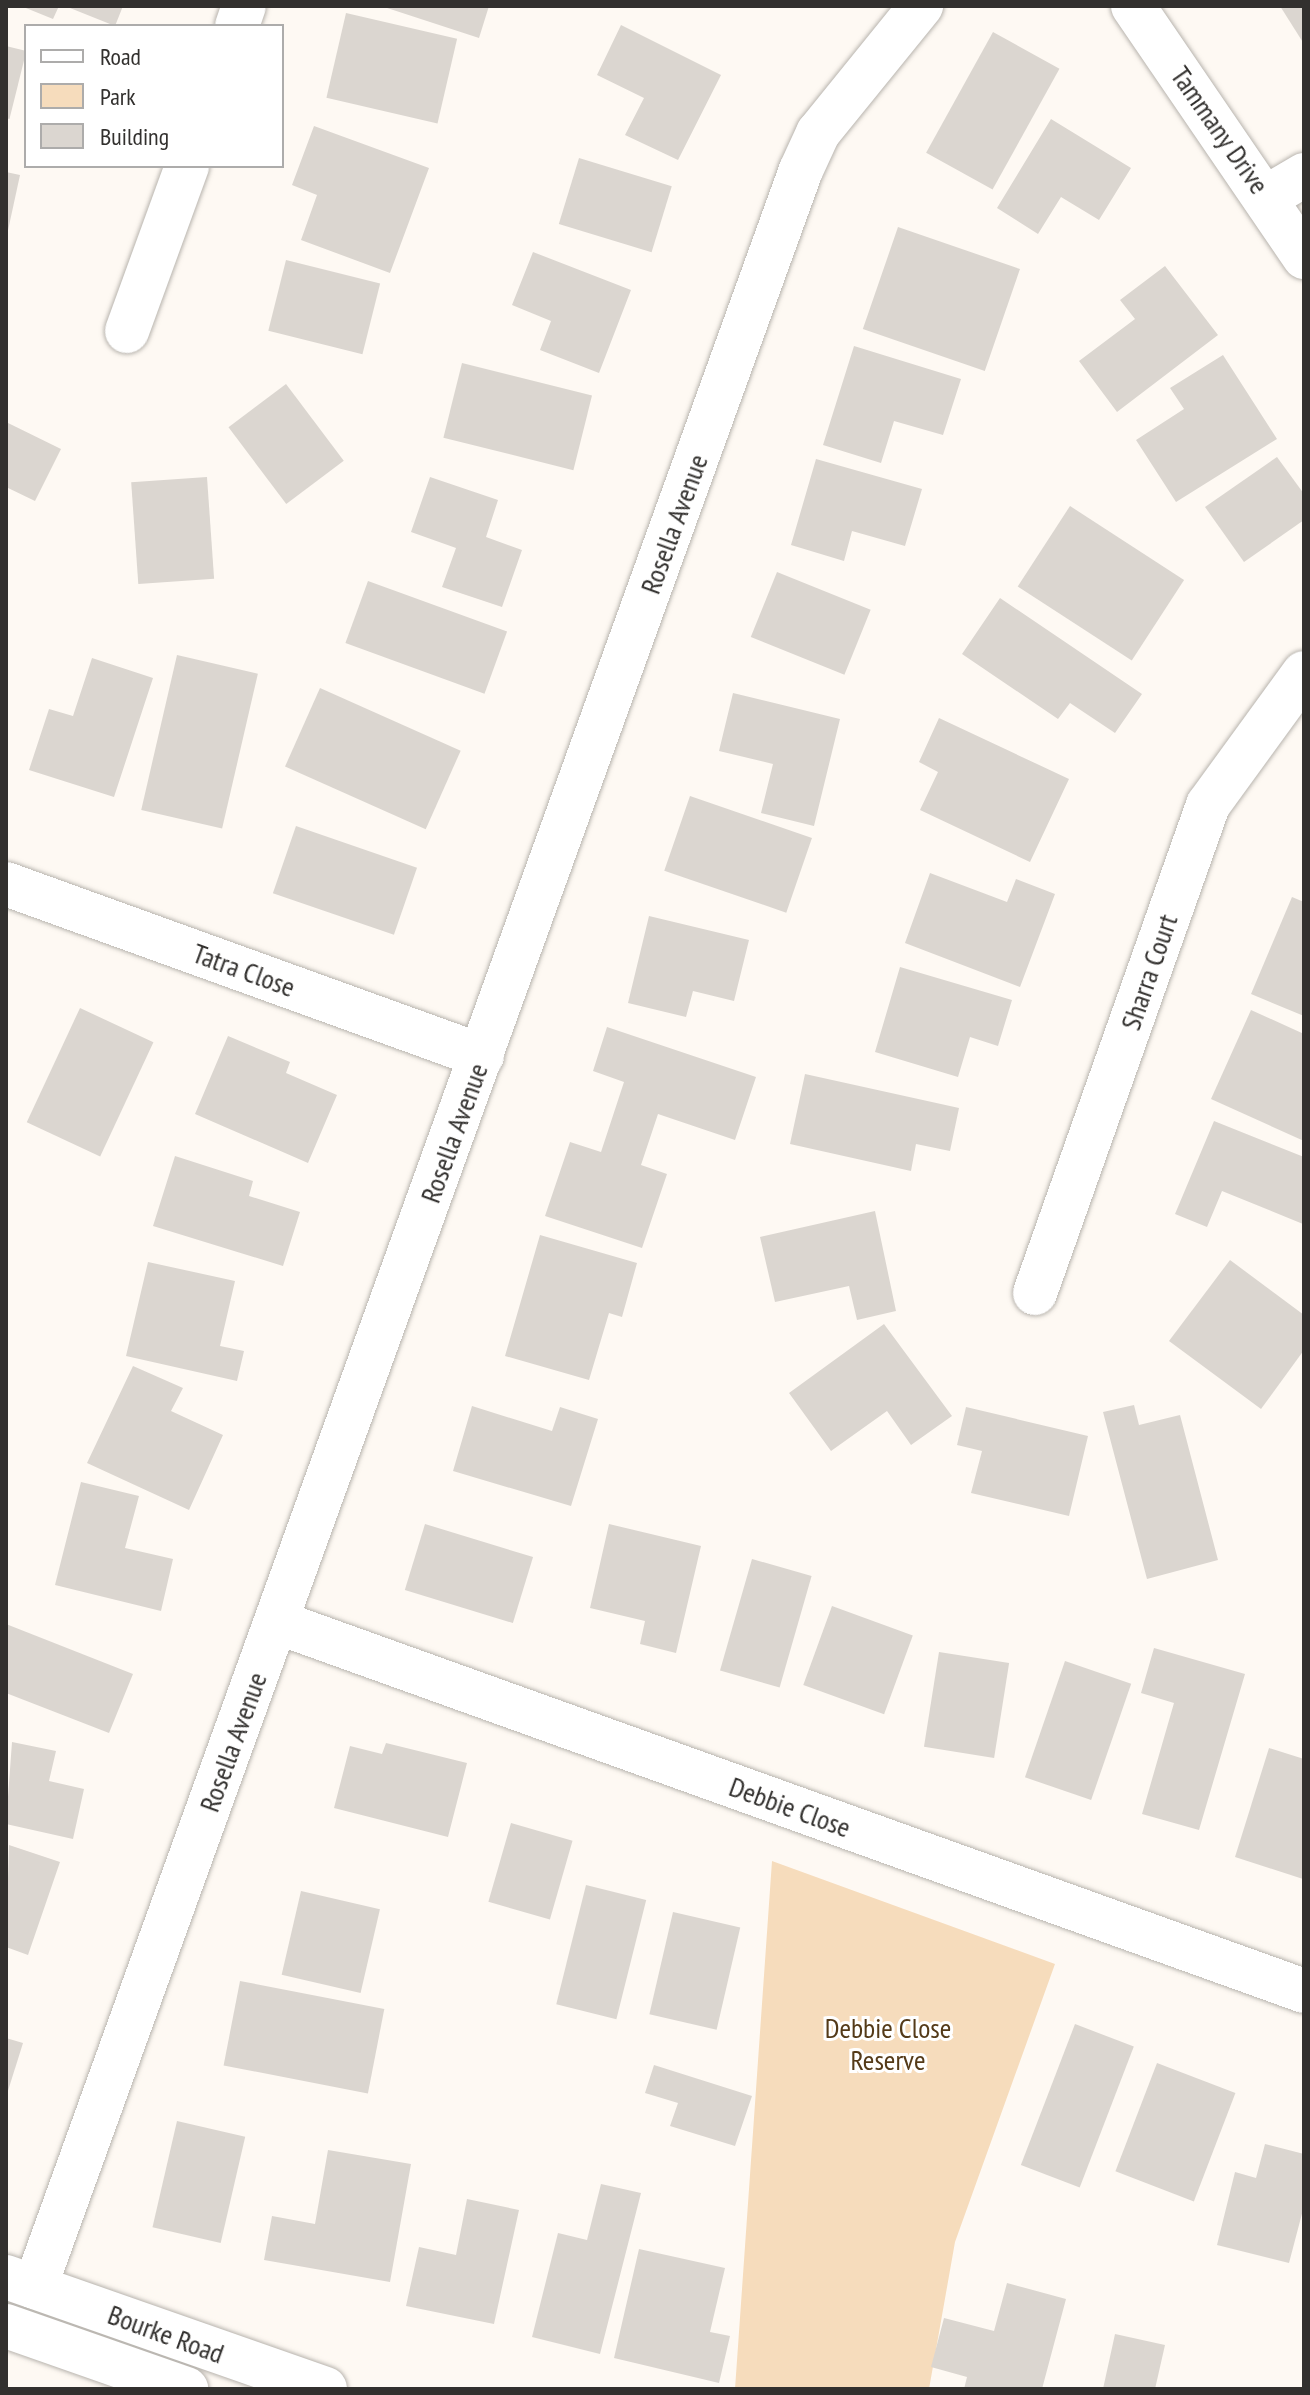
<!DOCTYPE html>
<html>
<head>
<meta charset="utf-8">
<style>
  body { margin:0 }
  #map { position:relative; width:1310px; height:2395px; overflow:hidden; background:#fef9f3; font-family:"PT Sans Narrow",sans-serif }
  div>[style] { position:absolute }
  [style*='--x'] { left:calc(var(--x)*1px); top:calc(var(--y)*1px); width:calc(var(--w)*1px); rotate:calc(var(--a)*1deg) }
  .green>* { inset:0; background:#f6dcbc }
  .building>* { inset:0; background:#dbd6d0; transform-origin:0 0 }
  .roads { filter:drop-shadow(0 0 2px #b8b4ae) drop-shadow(0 0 2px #b8b4ae) }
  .minor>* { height:44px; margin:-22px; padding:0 22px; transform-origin:22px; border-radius:22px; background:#fff }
  .secondary>* { height:44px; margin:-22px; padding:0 22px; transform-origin:22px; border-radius:22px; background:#fff }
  span { translate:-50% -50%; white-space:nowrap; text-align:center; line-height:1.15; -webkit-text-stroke:6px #fff; paint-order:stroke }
  .street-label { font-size:28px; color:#32302e }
  .park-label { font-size:28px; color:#543a18 }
  .frame { position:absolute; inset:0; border:8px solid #32302e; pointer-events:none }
  .legend { position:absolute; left:24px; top:24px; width:260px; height:144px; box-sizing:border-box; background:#fff; border:2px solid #adacab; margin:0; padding:10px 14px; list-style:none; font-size:24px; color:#32302e }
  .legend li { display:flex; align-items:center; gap:16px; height:40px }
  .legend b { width:40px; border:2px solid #adacab }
</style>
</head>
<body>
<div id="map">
  <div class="green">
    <div style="clip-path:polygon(772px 1861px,1055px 1964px,955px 2242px,929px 2389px,735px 2389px)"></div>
  </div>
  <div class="building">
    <div style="clip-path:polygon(21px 6px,59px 6px,53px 19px)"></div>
    <div style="clip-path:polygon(65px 6px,123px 6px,115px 26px)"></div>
    <div style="clip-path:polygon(381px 6px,489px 6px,479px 38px)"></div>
    <div style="clip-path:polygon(1280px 6px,1304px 6px,1304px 44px)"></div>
    <div style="left:346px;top:13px;width:114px;height:87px;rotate:13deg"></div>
    <div style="clip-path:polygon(621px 25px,721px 75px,678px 160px,625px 135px,644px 98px,597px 75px)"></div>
    <div style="left:993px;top:32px;width:76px;height:138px;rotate:29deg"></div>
    <div style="left:6px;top:46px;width:21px;height:70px;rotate:14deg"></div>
    <div style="clip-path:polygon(1051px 119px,1131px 168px,1099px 220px,1061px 197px,1038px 234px,997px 208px)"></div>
    <div style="clip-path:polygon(314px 126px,429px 168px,390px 273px,301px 240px,317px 195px,292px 185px)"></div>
    <div style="left:579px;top:158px;width:97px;height:69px;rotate:17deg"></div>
    <div style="clip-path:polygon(6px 172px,20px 175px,7px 235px,6px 234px)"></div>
    <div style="left:898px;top:227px;width:129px;height:108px;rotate:19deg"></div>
    <div style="clip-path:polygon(533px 252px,631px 290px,599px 373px,540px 350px,551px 321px,512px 305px)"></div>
    <div style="left:286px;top:260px;width:97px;height:73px;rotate:14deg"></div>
    <div style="clip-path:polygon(1165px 266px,1218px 335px,1117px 412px,1079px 361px,1135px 319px,1120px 300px)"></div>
    <div style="clip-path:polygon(854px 346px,961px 379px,943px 435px,894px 421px,881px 463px,823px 445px)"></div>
    <div style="clip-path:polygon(1223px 355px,1277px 439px,1176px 502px,1136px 440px,1184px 409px,1170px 388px)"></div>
    <div style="left:462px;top:363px;width:134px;height:77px;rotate:14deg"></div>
    <div style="left:286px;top:384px;width:96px;height:72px;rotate:53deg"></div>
    <div style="clip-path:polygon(6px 422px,61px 449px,35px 501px,6px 487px)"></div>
    <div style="clip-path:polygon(1277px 457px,1304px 494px,1304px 520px,1244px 562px,1205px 507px)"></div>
    <div style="clip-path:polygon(816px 459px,922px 489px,905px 546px,852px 531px,844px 561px,791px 545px)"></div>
    <div style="left:207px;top:477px;width:102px;height:76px;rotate:86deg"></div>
    <div style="clip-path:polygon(430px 477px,498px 500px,486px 537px,522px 550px,502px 607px,442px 587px,456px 548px,411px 532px)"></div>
    <div style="left:1070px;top:506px;width:136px;height:96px;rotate:33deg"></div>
    <div style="left:777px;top:572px;width:101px;height:70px;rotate:22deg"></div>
    <div style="left:368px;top:581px;width:148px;height:66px;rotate:20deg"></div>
    <div style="clip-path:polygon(1000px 598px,1142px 694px,1115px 733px,1070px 703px,1058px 719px,962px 654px)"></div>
    <div style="left:177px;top:655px;width:83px;height:159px;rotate:13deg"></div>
    <div style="clip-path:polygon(92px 658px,153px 678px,114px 797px,29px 770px,49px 709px,73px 716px)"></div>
    <div style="left:320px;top:688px;width:154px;height:86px;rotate:24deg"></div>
    <div style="clip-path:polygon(733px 693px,840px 719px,814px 826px,761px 813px,773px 764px,719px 751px)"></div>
    <div style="clip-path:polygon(939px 718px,1069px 779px,1030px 862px,920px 810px,938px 772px,919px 762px)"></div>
    <div style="left:690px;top:796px;width:129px;height:79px;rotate:19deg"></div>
    <div style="left:296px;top:826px;width:128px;height:71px;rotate:19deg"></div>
    <div style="clip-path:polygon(930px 873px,1007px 902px,1016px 879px,1055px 894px,1020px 987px,905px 943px)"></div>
    <div style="clip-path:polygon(1292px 897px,1304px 902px,1304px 1016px,1251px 994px)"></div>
    <div style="clip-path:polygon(649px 916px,749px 940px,734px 1001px,693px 991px,686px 1017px,628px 1003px)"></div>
    <div style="clip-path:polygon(900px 967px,1012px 1000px,998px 1046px,970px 1037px,958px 1077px,875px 1052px)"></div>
    <div style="left:80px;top:1008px;width:81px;height:126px;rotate:25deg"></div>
    <div style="clip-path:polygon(1251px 1010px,1304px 1034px,1304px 1141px,1211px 1099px)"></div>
    <div style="clip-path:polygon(607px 1027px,756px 1077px,735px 1140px,658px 1114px,641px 1165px,667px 1174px,642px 1248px,545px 1216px,570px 1142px,601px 1152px,624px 1082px,593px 1071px)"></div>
    <div style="clip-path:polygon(228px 1036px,290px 1062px,286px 1073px,337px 1095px,308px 1163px,195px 1114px)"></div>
    <div style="clip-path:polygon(805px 1074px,959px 1108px,950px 1151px,916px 1144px,911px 1171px,790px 1144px)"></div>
    <div style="clip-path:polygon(1214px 1121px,1304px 1157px,1303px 1224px,1222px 1191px,1207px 1227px,1175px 1214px)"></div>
    <div style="clip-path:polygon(175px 1156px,253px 1181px,249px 1196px,300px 1212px,283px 1266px,153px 1226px)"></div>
    <div style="clip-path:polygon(875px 1211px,896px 1311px,857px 1320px,849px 1286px,775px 1302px,760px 1237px)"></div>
    <div style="clip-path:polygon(540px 1235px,637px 1263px,622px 1317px,609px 1313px,589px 1380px,505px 1356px)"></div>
    <div style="clip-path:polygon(1230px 1260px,1304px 1315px,1304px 1350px,1261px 1409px,1169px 1341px)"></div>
    <div style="clip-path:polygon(148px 1262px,235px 1281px,220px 1346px,244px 1351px,237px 1381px,126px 1356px)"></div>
    <div style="clip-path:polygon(884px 1324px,952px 1416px,911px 1445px,887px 1411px,831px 1451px,789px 1393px)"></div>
    <div style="clip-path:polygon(133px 1366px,183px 1388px,171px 1411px,223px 1435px,189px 1510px,87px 1463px)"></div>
    <div style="clip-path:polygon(1134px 1405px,1139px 1425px,1180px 1415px,1218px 1560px,1147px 1579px,1103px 1412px)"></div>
    <div style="clip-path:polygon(472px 1406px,552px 1431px,560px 1407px,598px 1419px,571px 1506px,453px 1471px)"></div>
    <div style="clip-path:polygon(966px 1407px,1088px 1436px,1069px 1516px,971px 1493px,982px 1451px,957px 1445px)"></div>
    <div style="clip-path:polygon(81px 1482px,139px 1496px,125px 1548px,173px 1559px,161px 1611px,55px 1585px)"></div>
    <div style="left:425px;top:1524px;width:113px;height:69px;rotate:17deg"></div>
    <div style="clip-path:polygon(609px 1524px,701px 1546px,676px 1653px,640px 1644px,645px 1621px,590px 1608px)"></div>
    <div style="left:752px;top:1559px;width:62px;height:116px;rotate:16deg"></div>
    <div style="left:832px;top:1606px;width:86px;height:84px;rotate:20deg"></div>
    <div style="clip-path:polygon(6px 1624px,133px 1674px,109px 1733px,6px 1693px)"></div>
    <div style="clip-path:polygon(1154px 1648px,1245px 1674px,1199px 1830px,1142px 1814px,1174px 1703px,1141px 1693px)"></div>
    <div style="left:939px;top:1652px;width:71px;height:96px;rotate:9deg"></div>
    <div style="left:1065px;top:1661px;width:70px;height:123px;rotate:19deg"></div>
    <div style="clip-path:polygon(12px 1742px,56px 1751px,49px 1781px,84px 1789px,73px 1839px,6px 1824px)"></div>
    <div style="clip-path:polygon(386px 1743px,467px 1763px,448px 1837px,334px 1808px,350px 1746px,382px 1754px)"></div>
    <div style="clip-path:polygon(1269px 1748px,1304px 1759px,1303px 1879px,1235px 1857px)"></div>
    <div style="left:511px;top:1823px;width:64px;height:82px;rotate:16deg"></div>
    <div style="clip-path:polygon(9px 1845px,60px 1862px,28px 1955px,6px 1947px)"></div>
    <div style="left:586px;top:1885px;width:62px;height:123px;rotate:14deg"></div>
    <div style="left:301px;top:1891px;width:81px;height:86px;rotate:13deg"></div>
    <div style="left:673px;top:1912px;width:69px;height:105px;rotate:13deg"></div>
    <div style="left:240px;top:1981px;width:147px;height:86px;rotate:11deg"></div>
    <div style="left:1075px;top:2024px;width:63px;height:151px;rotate:21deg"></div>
    <div style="clip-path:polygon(6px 2038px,23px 2043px,7px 2094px,6px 2094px)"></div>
    <div style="left:1157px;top:2063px;width:84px;height:116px;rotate:21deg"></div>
    <div style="clip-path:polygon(654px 2065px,752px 2096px,735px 2146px,670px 2126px,678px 2103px,645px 2093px)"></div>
    <div style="left:177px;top:2121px;width:70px;height:109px;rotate:13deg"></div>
    <div style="clip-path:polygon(1265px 2144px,1304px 2154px,1304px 2206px,1289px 2263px,1217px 2245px,1235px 2172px,1256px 2178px)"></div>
    <div style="clip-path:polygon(328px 2150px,411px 2164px,390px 2282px,264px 2260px,272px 2216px,315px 2224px)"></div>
    <div style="clip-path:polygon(601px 2184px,641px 2193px,600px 2354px,532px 2337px,558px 2233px,587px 2240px)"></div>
    <div style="clip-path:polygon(467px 2199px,519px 2210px,494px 2324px,406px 2306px,419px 2247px,456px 2255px)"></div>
    <div style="clip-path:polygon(639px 2249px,725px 2268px,710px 2332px,730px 2336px,719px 2383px,614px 2358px)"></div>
    <div style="clip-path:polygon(1007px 2283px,1066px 2299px,1042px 2389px,964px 2389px,967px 2377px,931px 2367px,944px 2318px,994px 2331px)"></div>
    <div style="clip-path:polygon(1115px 2334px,1165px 2345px,1155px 2389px,1103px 2389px)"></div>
  </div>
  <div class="roads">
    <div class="minor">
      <div style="--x:1133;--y:6;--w:304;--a:55.7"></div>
      <div style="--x:237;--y:26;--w:21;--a:-71"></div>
      <div style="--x:1267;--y:197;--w:43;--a:-30.7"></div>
      <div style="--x:127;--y:331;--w:176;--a:-70"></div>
      <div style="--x:6;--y:884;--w:506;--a:19.87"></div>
      <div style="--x:1035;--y:1293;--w:518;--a:-70.48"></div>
      <div style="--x:1208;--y:805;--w:163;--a:-54"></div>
      <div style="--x:277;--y:1622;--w:1091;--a:19.76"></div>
      <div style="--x:35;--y:2287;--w:2251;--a:-70.11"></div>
      <div style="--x:801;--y:170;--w:41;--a:-65.3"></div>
      <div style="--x:818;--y:133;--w:164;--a:-51"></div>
    </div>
    <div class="secondary">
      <div style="--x:6;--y:2277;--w:338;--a:19.3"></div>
      <div style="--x:6;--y:2326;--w:191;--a:19.3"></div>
    </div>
  </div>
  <div class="street-label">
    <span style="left:1220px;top:130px;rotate:55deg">Tammany Drive</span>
    <span style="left:674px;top:524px;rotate:-70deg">Rosella Avenue</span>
    <span style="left:244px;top:970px;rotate:20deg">Tatra Close</span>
    <span style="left:1149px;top:972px;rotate:-71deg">Sharra Court</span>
    <span style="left:454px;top:1133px;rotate:-70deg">Rosella Avenue</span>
    <span style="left:233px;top:1742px;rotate:-70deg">Rosella Avenue</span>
    <span style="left:790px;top:1807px;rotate:20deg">Debbie Close</span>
    <span style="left:166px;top:2334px;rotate:20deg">Bourke Road</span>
  </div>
  <div class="park-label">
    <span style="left:888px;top:2044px">Debbie Close<br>Reserve</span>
  </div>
  <div class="frame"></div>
  <ul class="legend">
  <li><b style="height:10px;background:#fff"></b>Road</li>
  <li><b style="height:22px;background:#f6dcbc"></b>Park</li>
  <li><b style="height:22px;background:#dbd6d0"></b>Building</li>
  </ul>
</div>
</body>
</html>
